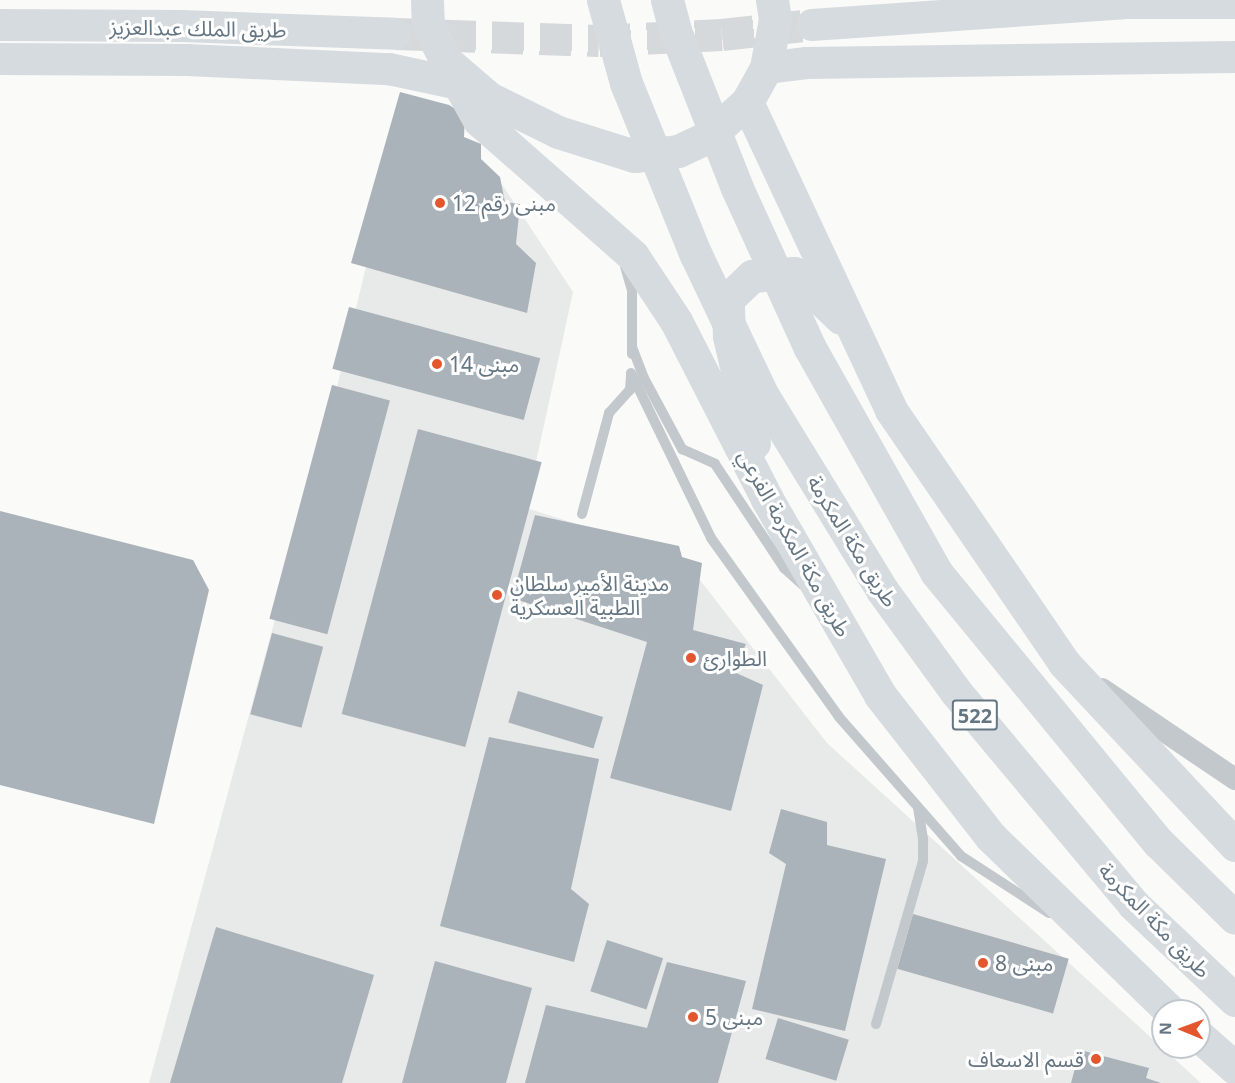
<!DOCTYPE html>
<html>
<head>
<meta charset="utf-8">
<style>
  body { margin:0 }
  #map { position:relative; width:1235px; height:1083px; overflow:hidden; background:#fafaf8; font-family:"Noto Sans","Noto Sans Arabic",sans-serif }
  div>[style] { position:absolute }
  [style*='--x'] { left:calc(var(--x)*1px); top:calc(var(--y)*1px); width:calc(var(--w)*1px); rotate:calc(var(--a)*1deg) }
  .built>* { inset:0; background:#e8e9e9 }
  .building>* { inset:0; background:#aab3b9; transform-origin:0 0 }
  .secondary-tunnel>* { height:32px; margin-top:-16px; transform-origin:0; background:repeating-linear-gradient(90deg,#d5d9db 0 32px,transparent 0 48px) }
  .service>* { height:10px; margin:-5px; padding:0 5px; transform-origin:5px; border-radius:5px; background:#c3c8cc }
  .minor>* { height:22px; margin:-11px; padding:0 11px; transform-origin:11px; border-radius:11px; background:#c3c8cc }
  .secondary>* { height:32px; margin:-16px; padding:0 16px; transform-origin:16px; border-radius:16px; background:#d6dbdf }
  .primary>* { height:33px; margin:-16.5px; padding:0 16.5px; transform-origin:16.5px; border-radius:16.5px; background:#d6dbdf }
  .motorway>* { height:33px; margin:-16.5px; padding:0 16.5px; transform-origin:16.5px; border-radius:16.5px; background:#d6dbdf }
  .dots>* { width:16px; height:16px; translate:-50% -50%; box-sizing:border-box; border:3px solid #fff; border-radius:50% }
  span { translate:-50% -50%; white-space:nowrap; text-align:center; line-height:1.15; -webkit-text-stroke:6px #fff; paint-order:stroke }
  .shield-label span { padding:2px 4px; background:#fff; border:2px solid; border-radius:4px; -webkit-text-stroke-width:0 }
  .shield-label { font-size:20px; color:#657683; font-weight:700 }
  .street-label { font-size:21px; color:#657683 }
  .poi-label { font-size:21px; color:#657683 }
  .left { translate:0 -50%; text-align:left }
  .right { translate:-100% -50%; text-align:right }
  .north { position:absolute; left:1151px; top:999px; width:60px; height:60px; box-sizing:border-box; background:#fff; border:2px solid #c1c8cd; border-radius:50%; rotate:271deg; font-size:16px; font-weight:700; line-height:24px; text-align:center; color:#657683 }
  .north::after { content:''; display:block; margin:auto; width:21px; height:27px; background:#e4572e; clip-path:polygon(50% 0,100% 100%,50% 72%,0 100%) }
</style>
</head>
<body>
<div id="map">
  <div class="built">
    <div style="clip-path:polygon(457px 144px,503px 186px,573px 292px,526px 508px,682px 557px,827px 743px,1201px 1083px,149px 1083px,327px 428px,377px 221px)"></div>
  </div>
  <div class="building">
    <div style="clip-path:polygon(400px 92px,449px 105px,465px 115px,464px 137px,481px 144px,481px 159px,500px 177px,505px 202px,520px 204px,516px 244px,536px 263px,527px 313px,351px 263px)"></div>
    <div style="left:349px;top:307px;width:198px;height:64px;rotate:15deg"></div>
    <div style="left:332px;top:385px;width:60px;height:242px;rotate:15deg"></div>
    <div style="left:418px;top:429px;width:128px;height:295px;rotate:15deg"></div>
    <div style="clip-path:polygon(0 511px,193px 560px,209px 590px,154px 824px,0 785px)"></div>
    <div style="clip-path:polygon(535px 515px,679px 546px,682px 557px,702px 563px,693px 630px,746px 644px,734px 672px,763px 685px,731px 811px,610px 778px,647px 642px,512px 598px)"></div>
    <div style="left:272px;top:633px;width:53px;height:84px;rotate:15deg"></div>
    <div style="left:518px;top:691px;width:89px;height:33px;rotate:17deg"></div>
    <div style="clip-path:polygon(489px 737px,599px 759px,571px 889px,589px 904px,574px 962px,440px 926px)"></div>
    <div style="clip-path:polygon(781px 809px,827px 822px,827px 845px,886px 859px,845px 1031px,752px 1009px,786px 864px,769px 853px)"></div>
    <div style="left:913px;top:914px;width:162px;height:57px;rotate:16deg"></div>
    <div style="clip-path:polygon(216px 927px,374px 975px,342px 1083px,170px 1083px)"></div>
    <div style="left:607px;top:940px;width:59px;height:54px;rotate:18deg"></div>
    <div style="clip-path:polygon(435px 961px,532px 988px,506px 1083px,402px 1083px)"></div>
    <div style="clip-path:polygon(667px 962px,746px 981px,718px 1083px,525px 1083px,546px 1005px,647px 1028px)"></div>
    <div style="left:778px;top:1018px;width:74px;height:43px;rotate:17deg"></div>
    <div style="clip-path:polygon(1080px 1050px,1149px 1068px,1146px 1078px,1161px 1083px,1071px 1083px)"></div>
  </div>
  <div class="secondary-tunnel">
    <div style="--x:396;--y:34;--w:203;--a:2"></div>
    <div style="--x:599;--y:41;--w:123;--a:-2.8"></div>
    <div style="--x:722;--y:35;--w:91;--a:-6.3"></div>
  </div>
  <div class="service">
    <div style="--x:625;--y:266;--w:25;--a:74"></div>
    <div style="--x:632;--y:290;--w:64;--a:90"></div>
    <div style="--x:632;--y:347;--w:33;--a:69"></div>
    <div style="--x:644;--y:378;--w:81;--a:61.8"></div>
    <div style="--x:682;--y:449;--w:36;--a:24"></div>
    <div style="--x:715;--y:464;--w:125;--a:56.4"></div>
    <div style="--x:784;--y:568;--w:25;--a:42"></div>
    <div style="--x:631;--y:373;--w:183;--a:64.1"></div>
    <div style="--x:711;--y:538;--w:220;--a:54.4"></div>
    <div style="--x:839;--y:717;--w:185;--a:48.7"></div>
    <div style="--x:961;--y:856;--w:105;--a:32.9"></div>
    <div style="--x:582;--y:514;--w:105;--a:-75"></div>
    <div style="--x:609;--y:413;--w:31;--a:-48"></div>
    <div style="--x:630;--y:390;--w:14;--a:-86"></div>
    <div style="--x:876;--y:1024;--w:170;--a:-73.9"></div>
    <div style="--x:923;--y:861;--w:22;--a:-90"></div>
    <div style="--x:923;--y:839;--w:30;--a:-99"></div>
  </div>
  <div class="minor">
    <div style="--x:1102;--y:689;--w:161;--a:34.1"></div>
  </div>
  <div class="secondary">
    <div style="--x:0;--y:25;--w:182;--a:0.3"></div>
    <div style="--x:182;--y:26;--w:214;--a:2.1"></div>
    <div style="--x:812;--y:25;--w:312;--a:-4"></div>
    <div style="--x:1123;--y:3;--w:112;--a:0"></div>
    <div style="--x:0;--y:59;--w:187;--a:0.3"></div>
    <div style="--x:187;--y:60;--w:202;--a:2.6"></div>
    <div style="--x:389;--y:69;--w:91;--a:12.1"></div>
    <div style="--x:766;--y:68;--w:41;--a:-7"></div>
    <div style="--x:807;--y:63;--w:428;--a:-0.8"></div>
  </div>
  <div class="primary">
    <div style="--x:427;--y:0;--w:25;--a:88"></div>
    <div style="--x:428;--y:25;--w:40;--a:63.4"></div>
    <div style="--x:446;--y:61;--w:57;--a:40.7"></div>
    <div style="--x:489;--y:98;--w:77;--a:26.2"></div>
    <div style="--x:558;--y:132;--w:80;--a:17.5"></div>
    <div style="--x:634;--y:156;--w:44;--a:-6.5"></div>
    <div style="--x:678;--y:151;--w:33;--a:-25"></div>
    <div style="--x:708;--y:137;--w:52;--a:-41.9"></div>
    <div style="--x:747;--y:102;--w:39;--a:-61"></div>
    <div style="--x:766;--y:68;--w:50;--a:-79.6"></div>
    <div style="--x:775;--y:19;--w:19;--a:-99"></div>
    <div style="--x:446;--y:61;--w:68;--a:60.8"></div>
    <div style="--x:479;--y:120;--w:205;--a:41.4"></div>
    <div style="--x:633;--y:256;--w:78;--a:56.5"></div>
    <div style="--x:676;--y:321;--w:200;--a:62.9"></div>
    <div style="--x:767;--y:499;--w:226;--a:60"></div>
    <div style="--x:880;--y:695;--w:180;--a:52"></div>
    <div style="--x:991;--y:837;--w:250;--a:44.2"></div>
    <div style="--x:747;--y:102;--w:340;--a:64.9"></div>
    <div style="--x:891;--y:410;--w:306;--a:55.6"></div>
    <div style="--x:1064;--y:663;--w:250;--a:46.8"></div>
    <div style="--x:754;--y:443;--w:110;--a:-103.2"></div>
    <div style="--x:729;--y:336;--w:37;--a:-92"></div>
    <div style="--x:728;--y:299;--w:33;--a:-44"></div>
    <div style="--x:752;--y:276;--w:42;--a:-4.1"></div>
    <div style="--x:794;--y:273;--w:65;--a:43.8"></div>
    <div style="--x:1199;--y:1036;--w:48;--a:41.6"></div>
  </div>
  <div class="motorway">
    <div style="--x:603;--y:0;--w:86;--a:74.5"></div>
    <div style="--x:626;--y:83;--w:186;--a:67.9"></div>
    <div style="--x:696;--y:255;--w:154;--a:64.6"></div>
    <div style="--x:762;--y:394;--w:230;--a:58.5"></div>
    <div style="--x:882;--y:590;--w:126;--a:54"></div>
    <div style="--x:956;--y:692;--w:276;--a:50.1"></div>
    <div style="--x:1133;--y:904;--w:140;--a:43.3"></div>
    <div style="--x:667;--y:0;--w:34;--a:75"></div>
    <div style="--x:676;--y:33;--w:167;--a:68.5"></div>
    <div style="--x:737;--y:188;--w:176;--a:65.5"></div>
    <div style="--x:810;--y:348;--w:257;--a:60.6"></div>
    <div style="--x:936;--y:572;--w:350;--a:50.6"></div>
    <div style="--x:1158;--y:842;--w:108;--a:44.6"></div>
  </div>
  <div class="dots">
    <div style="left:440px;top:203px;background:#e4572e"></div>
    <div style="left:437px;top:364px;background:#e4572e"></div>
    <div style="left:497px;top:595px;background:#e4572e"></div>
    <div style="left:691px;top:658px;background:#e4572e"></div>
    <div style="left:983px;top:963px;background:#e4572e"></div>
    <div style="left:693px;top:1017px;background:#e4572e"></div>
    <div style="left:1096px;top:1059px;background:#e4572e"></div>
  </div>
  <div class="shield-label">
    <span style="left:975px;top:715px">522</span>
  </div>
  <div class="street-label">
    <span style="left:198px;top:28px;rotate:1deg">طريق الملك عبدالعزيز</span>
    <span style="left:853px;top:541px;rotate:58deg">طريق مكة المكرمة</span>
    <span style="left:795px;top:543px;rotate:61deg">طريق مكة المكرمة الفرعي</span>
    <span style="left:1155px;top:920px;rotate:46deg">طريق مكة المكرمة</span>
  </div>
  <div class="poi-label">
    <span class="left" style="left:452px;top:203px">مبنى رقم 12</span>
    <span class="left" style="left:449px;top:364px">مبنى 14</span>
    <span class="left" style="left:510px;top:595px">مدينة الأمير سلطان<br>الطبية العسكرية</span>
    <span class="left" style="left:703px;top:658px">الطوارئ</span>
    <span class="left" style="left:995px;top:963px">مبنى 8</span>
    <span class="left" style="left:705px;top:1017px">مبنى 5</span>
    <span class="right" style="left:1084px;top:1059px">قسم الاسعاف</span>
  </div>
  <div class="north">N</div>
</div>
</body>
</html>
